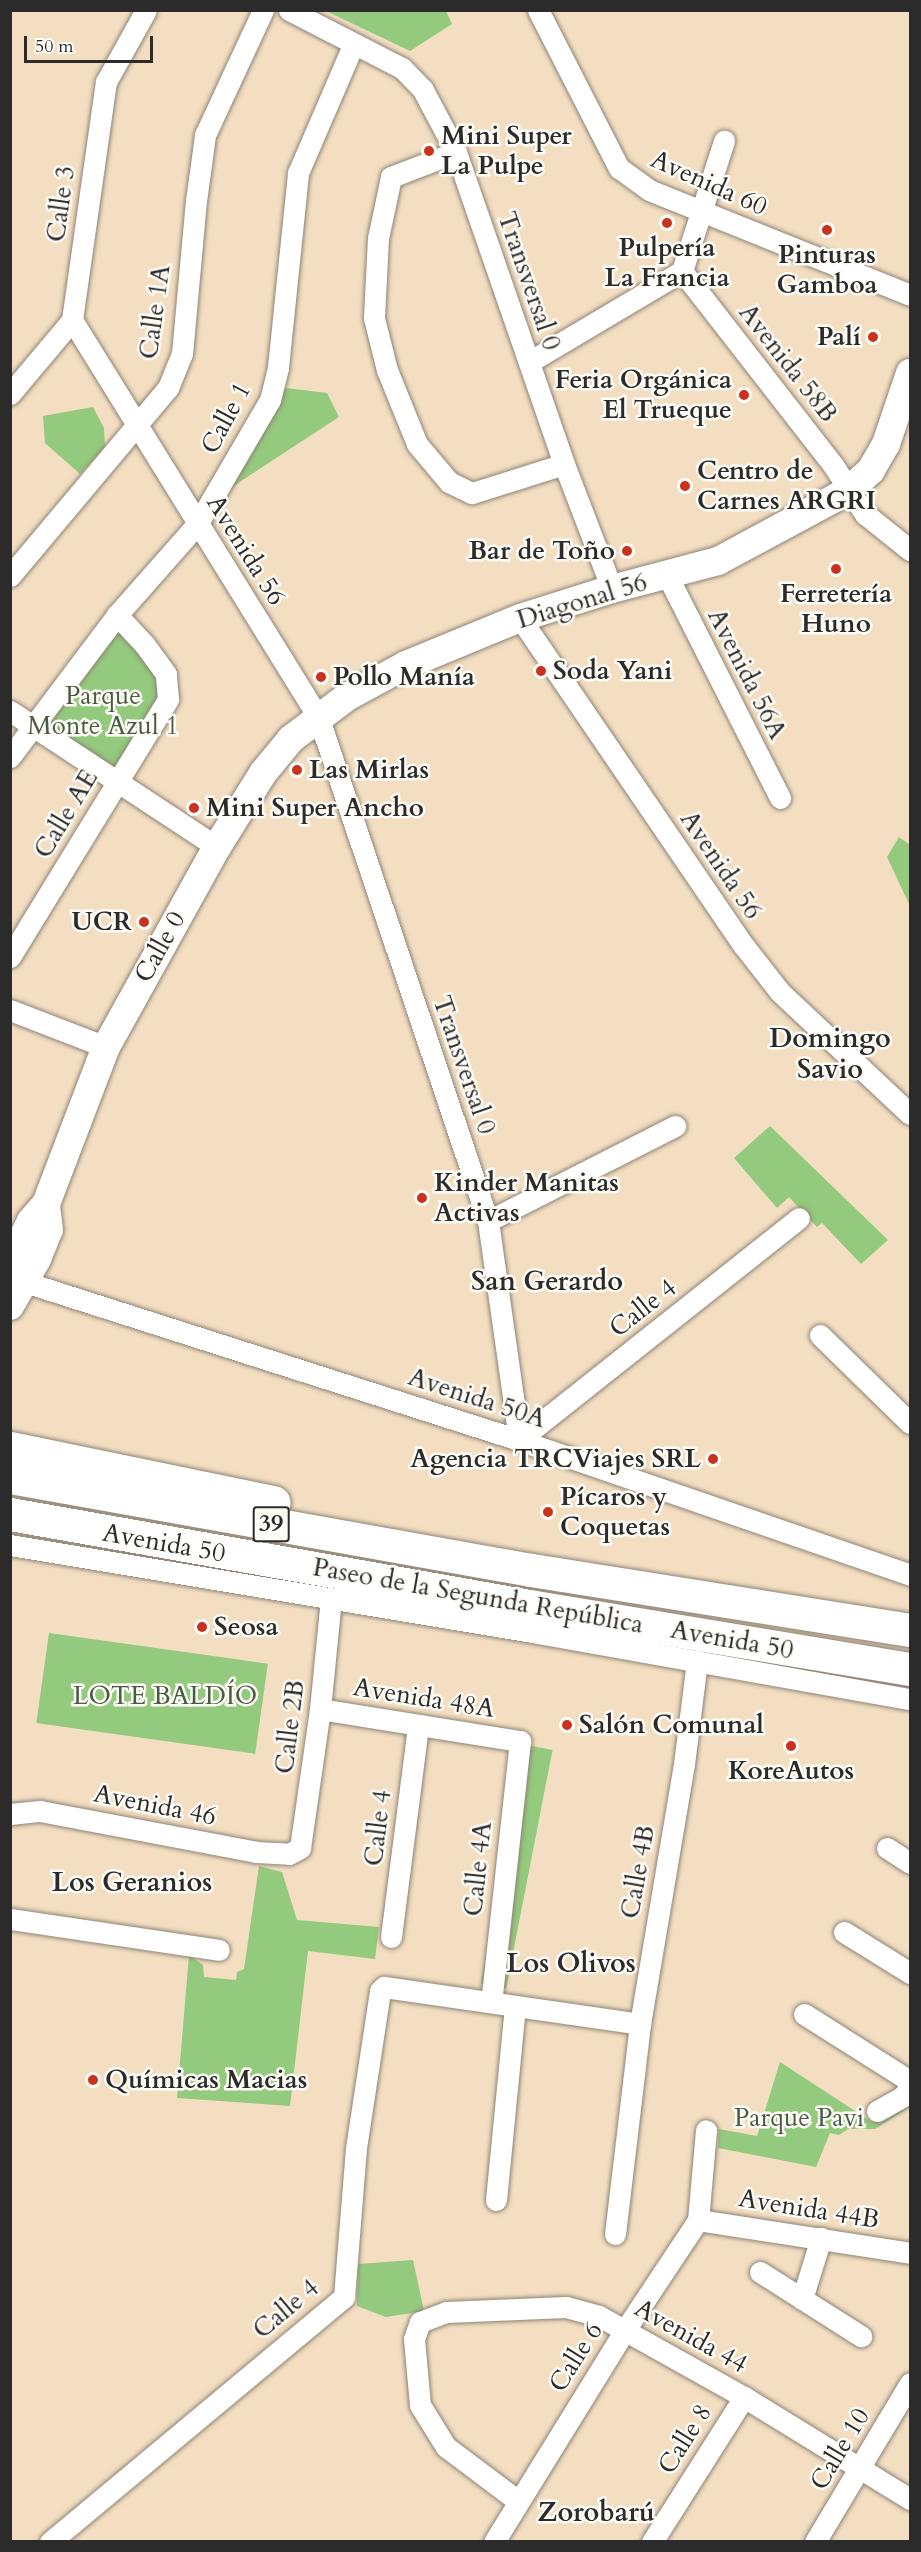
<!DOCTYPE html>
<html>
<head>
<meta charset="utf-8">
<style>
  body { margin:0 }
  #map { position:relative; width:921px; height:2552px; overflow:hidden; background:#f3dec2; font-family:Cardo,serif }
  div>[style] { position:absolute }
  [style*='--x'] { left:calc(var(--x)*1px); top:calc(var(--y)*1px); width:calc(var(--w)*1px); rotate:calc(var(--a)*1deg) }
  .green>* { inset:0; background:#93ca7d; transform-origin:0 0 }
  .roads { filter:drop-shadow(0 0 2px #8f8476) drop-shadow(0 0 2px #8f8476) }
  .street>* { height:21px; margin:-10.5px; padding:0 10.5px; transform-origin:10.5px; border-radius:10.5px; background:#fff }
  .secondary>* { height:28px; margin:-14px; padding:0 14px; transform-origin:14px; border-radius:14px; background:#fff }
  .highway>* { height:33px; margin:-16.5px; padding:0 16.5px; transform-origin:16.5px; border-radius:16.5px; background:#fff }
  .dots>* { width:16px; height:16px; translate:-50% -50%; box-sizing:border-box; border:3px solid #fdfcf7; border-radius:50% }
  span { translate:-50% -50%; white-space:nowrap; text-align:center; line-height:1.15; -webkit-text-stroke:5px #fdfcf7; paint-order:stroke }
  .shield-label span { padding:2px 4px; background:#fdfcf7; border:2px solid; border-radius:4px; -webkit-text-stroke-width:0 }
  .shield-label { font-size:24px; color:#2b2b2b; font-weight:700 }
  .poi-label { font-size:26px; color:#2b2b2b; font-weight:700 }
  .left { translate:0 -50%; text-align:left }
  .right { translate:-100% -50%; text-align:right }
  .street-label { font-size:26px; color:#2b2b2b }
  .park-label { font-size:26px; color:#4a5b44 }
  .neighbourhood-label { font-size:27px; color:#2b2b2b; font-weight:700 }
  .frame { position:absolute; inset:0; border:12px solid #2b2b2b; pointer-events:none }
  .scale { position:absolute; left:24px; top:36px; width:129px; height:27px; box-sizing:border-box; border:3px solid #2b2b2b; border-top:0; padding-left:8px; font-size:18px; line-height:21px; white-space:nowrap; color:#2b2b2b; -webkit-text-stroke:4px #fdfcf7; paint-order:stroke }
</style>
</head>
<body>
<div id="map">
  <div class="green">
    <div style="clip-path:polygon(326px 11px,446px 11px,452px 24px,410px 51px)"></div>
    <div style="clip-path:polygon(278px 387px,327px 393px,339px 417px,241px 481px,226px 493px,219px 491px,256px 446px,269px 423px)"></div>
    <div style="clip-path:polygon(93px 407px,104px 428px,105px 447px,80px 474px,45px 443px,43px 416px)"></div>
    <div style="clip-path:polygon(118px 626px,145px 657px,163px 692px,114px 772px,41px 720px)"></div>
    <div style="clip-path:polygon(899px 837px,910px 845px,910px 906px,887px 857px)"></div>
    <div style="clip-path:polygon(770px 1126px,888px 1240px,861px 1264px,822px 1223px,817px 1227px,789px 1197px,777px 1208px,734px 1158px)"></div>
    <div style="left:49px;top:1633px;width:221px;height:91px;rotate:8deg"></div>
    <div style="left:527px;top:1745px;width:26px;height:243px;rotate:11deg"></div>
    <div style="clip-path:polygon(259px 1866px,282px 1872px,297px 1920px,379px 1927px,375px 1959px,308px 1951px,290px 2106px,177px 2098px,189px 1955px,203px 1965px,204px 1977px,236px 1980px,237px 1972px,244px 1969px)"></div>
    <div style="clip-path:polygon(780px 2062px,872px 2122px,910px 2096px,910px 2107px,875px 2129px,848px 2129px,839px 2135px,830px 2133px,816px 2167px,718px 2148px,719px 2129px,757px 2136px)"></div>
    <div style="clip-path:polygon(413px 2260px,424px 2311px,386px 2317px,357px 2306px,358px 2264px)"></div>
  </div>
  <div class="roads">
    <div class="street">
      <div style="--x:289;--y:10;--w:127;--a:27.2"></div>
      <div style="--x:402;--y:68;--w:30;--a:46"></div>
      <div style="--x:423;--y:90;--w:70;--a:62"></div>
      <div style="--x:456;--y:152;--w:330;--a:70.9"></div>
      <div style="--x:564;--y:464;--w:134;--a:69"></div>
      <div style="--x:538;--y:10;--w:178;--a:62.9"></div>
      <div style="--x:619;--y:168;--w:37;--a:36"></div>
      <div style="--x:649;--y:190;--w:281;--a:21.9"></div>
      <div style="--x:456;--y:152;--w:70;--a:159"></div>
      <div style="--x:391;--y:177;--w:62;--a:102"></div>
      <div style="--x:378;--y:238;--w:80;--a:92.9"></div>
      <div style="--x:374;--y:318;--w:54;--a:76"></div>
      <div style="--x:387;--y:370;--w:80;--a:67.9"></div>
      <div style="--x:417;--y:444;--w:50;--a:49.9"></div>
      <div style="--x:449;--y:482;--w:25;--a:26"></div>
      <div style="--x:472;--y:493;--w:96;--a:-17.5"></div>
      <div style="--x:682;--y:271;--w:246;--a:52.1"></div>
      <div style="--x:833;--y:465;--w:59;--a:56.9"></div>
      <div style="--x:865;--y:514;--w:58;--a:38.7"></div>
      <div style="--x:72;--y:320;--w:466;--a:58.2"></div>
      <div style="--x:318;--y:716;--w:533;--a:71.4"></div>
      <div style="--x:488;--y:1221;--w:221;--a:81.9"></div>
      <div style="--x:529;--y:362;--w:178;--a:-30.7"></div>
      <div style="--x:682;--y:271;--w:137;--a:-72.1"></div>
      <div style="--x:10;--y:394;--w:97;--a:-50"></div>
      <div style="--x:72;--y:320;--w:240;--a:-81.9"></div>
      <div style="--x:106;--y:82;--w:82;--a:-60.9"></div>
      <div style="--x:667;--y:575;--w:250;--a:63.1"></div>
      <div style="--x:10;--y:576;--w:246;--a:-50"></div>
      <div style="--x:168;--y:388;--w:37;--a:-68"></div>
      <div style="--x:182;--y:354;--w:154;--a:-84.8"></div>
      <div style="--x:196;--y:201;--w:67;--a:-82.2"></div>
      <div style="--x:205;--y:135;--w:138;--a:-65.1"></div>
      <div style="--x:520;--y:618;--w:397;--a:55.7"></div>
      <div style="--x:744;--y:946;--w:58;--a:52"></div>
      <div style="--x:780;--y:992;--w:178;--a:43.2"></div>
      <div style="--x:10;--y:711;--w:248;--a:33.3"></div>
      <div style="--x:10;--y:757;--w:178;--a:-53"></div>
      <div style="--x:117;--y:615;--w:123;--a:-48.6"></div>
      <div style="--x:198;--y:523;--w:143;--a:-59.7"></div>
      <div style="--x:270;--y:400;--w:34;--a:-76"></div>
      <div style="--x:278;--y:367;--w:195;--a:-84.1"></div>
      <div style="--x:298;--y:173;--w:139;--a:-66.7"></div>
      <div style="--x:10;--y:957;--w:303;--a:-58.5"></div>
      <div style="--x:168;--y:699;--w:25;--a:-95"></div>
      <div style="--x:166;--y:674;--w:37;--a:-126"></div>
      <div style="--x:144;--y:644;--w:40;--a:-133"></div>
      <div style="--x:10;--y:1010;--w:103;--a:21.1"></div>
      <div style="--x:488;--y:1221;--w:210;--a:-26.9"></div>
      <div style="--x:25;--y:1282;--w:519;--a:17.74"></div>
      <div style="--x:519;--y:1440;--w:414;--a:19"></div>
      <div style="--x:820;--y:1335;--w:126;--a:44.4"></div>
      <div style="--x:519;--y:1440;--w:357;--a:-38.4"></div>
      <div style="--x:10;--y:1545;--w:535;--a:9.46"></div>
      <div style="--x:538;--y:1633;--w:378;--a:10.1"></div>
      <div style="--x:320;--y:1709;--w:203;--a:9.1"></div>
      <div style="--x:520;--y:1741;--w:263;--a:96.3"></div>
      <div style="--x:10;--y:1814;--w:30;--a:-6"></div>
      <div style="--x:40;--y:1811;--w:220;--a:10.7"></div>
      <div style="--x:256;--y:1852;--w:33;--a:3"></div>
      <div style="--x:289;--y:1854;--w:13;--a:-29"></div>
      <div style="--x:300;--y:1848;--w:140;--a:-81.8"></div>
      <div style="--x:320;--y:1709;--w:111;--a:-84.3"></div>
      <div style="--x:887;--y:1848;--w:27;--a:33"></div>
      <div style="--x:10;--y:1919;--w:211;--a:8.4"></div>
      <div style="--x:844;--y:1932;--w:78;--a:31.8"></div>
      <div style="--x:391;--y:1937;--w:214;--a:-82.7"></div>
      <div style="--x:804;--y:2014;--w:125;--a:32.3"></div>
      <div style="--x:877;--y:2111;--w:29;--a:-29"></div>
      <div style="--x:902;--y:2097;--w:13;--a:-51"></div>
      <div style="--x:496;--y:2200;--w:195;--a:-84.4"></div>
      <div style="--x:698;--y:2220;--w:215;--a:8.8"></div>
      <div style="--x:615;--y:2234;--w:211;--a:-83.2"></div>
      <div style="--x:640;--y:2024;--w:264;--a:-80.4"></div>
      <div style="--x:684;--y:1764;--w:104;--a:-82.8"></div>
      <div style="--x:760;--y:2272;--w:120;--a:32.4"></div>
      <div style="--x:802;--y:2299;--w:64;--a:-72.7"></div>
      <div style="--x:518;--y:2501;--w:90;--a:-143.1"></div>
      <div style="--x:446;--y:2447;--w:49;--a:-121.8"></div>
      <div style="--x:420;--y:2405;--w:66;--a:-95.2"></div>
      <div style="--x:414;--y:2339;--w:18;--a:-71"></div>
      <div style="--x:420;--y:2322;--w:28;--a:-21"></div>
      <div style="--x:446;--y:2312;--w:120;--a:-2.4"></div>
      <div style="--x:566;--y:2307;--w:34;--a:15"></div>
      <div style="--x:599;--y:2316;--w:166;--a:29.2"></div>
      <div style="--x:744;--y:2397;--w:195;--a:31.6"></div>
      <div style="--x:50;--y:2542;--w:383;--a:-39.8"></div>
      <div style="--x:344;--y:2297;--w:149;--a:-85.4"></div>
      <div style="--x:356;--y:2148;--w:159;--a:-81.3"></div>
      <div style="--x:380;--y:1991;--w:6;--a:-45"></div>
      <div style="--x:384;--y:1987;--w:259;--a:8.2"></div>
      <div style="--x:494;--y:2542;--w:249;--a:-58.3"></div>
      <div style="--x:625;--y:2330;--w:132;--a:-56.4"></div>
      <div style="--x:698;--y:2220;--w:90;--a:-84.9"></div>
      <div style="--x:652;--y:2542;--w:172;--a:-57.6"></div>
      <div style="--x:815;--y:2542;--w:185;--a:-59.1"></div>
    </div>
    <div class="secondary">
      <div style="--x:10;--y:1263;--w:47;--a:-63.4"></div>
      <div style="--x:31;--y:1221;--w:23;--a:-49"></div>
      <div style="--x:46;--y:1204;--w:168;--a:-69.1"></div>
      <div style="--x:106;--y:1047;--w:229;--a:-61"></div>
      <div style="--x:217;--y:847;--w:87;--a:-58.1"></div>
      <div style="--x:263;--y:773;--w:44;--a:-50.5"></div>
      <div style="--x:291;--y:739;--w:70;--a:-36.9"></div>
      <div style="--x:347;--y:697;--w:67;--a:-28.5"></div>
      <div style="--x:406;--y:665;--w:123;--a:-22.4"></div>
      <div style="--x:520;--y:618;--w:96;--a:-17.5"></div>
      <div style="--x:612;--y:589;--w:110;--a:-14.8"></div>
      <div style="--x:718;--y:561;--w:148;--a:-28.3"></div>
      <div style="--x:848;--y:491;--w:31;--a:-42"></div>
      <div style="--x:871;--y:470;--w:30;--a:-60"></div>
      <div style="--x:886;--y:444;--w:75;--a:-71.3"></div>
      <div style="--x:10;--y:1306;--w:54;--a:-60.1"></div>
      <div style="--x:37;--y:1259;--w:31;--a:-68"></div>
      <div style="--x:49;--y:1230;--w:26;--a:-97"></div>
    </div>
    <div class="highway">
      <div style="--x:10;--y:1448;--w:269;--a:11.6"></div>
      <div style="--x:10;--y:1477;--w:529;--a:10.12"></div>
      <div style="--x:531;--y:1570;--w:384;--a:9"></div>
      <div style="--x:10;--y:1514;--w:527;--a:10.05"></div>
      <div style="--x:529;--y:1606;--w:386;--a:9.4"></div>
    </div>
  </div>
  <div class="dots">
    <div style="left:429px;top:151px;background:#c8321e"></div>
    <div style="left:667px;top:223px;background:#c8321e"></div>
    <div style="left:827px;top:230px;background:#c8321e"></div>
    <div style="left:873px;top:337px;background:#c8321e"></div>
    <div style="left:744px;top:395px;background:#c8321e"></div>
    <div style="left:685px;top:486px;background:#c8321e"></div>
    <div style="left:627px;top:551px;background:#c8321e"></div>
    <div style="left:836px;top:569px;background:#c8321e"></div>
    <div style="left:541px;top:671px;background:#c8321e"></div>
    <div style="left:321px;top:677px;background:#c8321e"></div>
    <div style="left:297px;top:770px;background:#c8321e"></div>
    <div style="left:194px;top:808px;background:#c8321e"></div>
    <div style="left:144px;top:922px;background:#c8321e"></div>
    <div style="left:422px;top:1198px;background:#c8321e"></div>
    <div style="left:713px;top:1459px;background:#c8321e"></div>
    <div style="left:548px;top:1512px;background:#c8321e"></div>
    <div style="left:202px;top:1627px;background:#c8321e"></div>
    <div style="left:567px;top:1725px;background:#c8321e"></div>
    <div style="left:791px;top:1746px;background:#c8321e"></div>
    <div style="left:93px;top:2080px;background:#c8321e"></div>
  </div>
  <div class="shield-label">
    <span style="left:271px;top:1524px">39</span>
  </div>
  <div class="poi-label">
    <span class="left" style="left:441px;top:151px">Mini Super<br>La Pulpe</span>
    <span style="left:667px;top:263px">Pulpería<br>La Francia</span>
    <span style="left:827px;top:270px">Pinturas<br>Gamboa</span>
    <span class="right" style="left:861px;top:337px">Palí</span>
    <span class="right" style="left:732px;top:395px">Feria Orgánica<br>El Trueque</span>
    <span class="left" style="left:697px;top:486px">Centro de<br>Carnes ARGRI</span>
    <span class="right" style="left:615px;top:551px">Bar de Toño</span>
    <span style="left:836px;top:609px">Ferretería<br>Huno</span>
    <span class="left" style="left:553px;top:671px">Soda Yani</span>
    <span class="left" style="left:333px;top:677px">Pollo Manía</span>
    <span class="left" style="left:309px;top:770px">Las Mirlas</span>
    <span class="left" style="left:206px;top:808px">Mini Super Ancho</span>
    <span class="right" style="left:132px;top:922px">UCR</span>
    <span class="left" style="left:434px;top:1198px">Kinder Manitas<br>Activas</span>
    <span class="right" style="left:701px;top:1459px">Agencia TRCViajes SRL</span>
    <span class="left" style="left:560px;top:1512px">Pícaros y<br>Coquetas</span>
    <span class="left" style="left:214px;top:1627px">Seosa</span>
    <span class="left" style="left:579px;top:1725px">Salón Comunal</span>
    <span style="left:791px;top:1771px">KoreAutos</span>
    <span class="left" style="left:105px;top:2080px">Químicas Macias</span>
  </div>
  <div class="street-label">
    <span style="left:709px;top:183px;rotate:24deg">Avenida 60</span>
    <span style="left:61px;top:204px;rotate:-82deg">Calle 3</span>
    <span style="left:529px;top:281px;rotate:71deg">Transversal 0</span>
    <span style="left:155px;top:312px;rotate:-82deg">Calle 1A</span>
    <span style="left:788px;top:363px;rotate:52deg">Avenida 58B</span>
    <span style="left:226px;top:418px;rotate:-62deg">Calle 1</span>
    <span style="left:246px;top:550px;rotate:58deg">Avenida 56</span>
    <span style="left:582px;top:601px;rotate:-17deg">Diagonal 56</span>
    <span style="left:747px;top:674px;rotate:63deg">Avenida 56A</span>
    <span style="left:66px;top:814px;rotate:-59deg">Calle AE</span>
    <span style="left:721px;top:865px;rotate:56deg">Avenida 56</span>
    <span style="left:160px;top:947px;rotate:-61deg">Calle 0</span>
    <span style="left:464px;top:1065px;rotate:71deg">Transversal 0</span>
    <span style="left:643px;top:1308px;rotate:-38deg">Calle 4</span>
    <span style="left:477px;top:1398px;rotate:18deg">Avenida 50A</span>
    <span style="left:164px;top:1543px;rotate:10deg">Avenida 50</span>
    <span style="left:478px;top:1596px;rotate:10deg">Paseo de la Segunda República</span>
    <span style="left:732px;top:1640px;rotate:10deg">Avenida 50</span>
    <span style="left:424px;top:1698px;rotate:9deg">Avenida 48A</span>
    <span style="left:290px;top:1727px;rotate:-83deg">Calle 2B</span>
    <span style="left:155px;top:1805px;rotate:11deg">Avenida 46</span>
    <span style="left:378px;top:1828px;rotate:-83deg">Calle 4</span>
    <span style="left:478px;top:1869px;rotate:-84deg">Calle 4A</span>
    <span style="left:638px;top:1872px;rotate:-80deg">Calle 4B</span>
    <span style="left:809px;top:2209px;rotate:9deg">Avenida 44B</span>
    <span style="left:286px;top:2309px;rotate:-40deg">Calle 4</span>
    <span style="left:691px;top:2336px;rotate:29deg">Avenida 44</span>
    <span style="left:576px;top:2357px;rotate:-58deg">Calle 6</span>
    <span style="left:685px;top:2439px;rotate:-58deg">Calle 8</span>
    <span style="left:840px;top:2449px;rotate:-59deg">Calle 10</span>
  </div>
  <div class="park-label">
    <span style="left:103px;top:711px">Parque<br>Monte Azul 1</span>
    <span style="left:165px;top:1696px">LOTE BALDÍO</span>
    <span style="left:799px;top:2118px">Parque Pavi</span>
  </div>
  <div class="neighbourhood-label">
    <span style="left:830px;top:1054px">Domingo<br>Savio</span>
    <span style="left:547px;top:1282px">San Gerardo</span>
    <span style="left:132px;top:1883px">Los Geranios</span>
    <span style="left:571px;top:1964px">Los Olivos</span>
    <span style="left:596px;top:2513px">Zorobarú</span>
  </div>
  <div class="frame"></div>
  <div class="scale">50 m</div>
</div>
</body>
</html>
